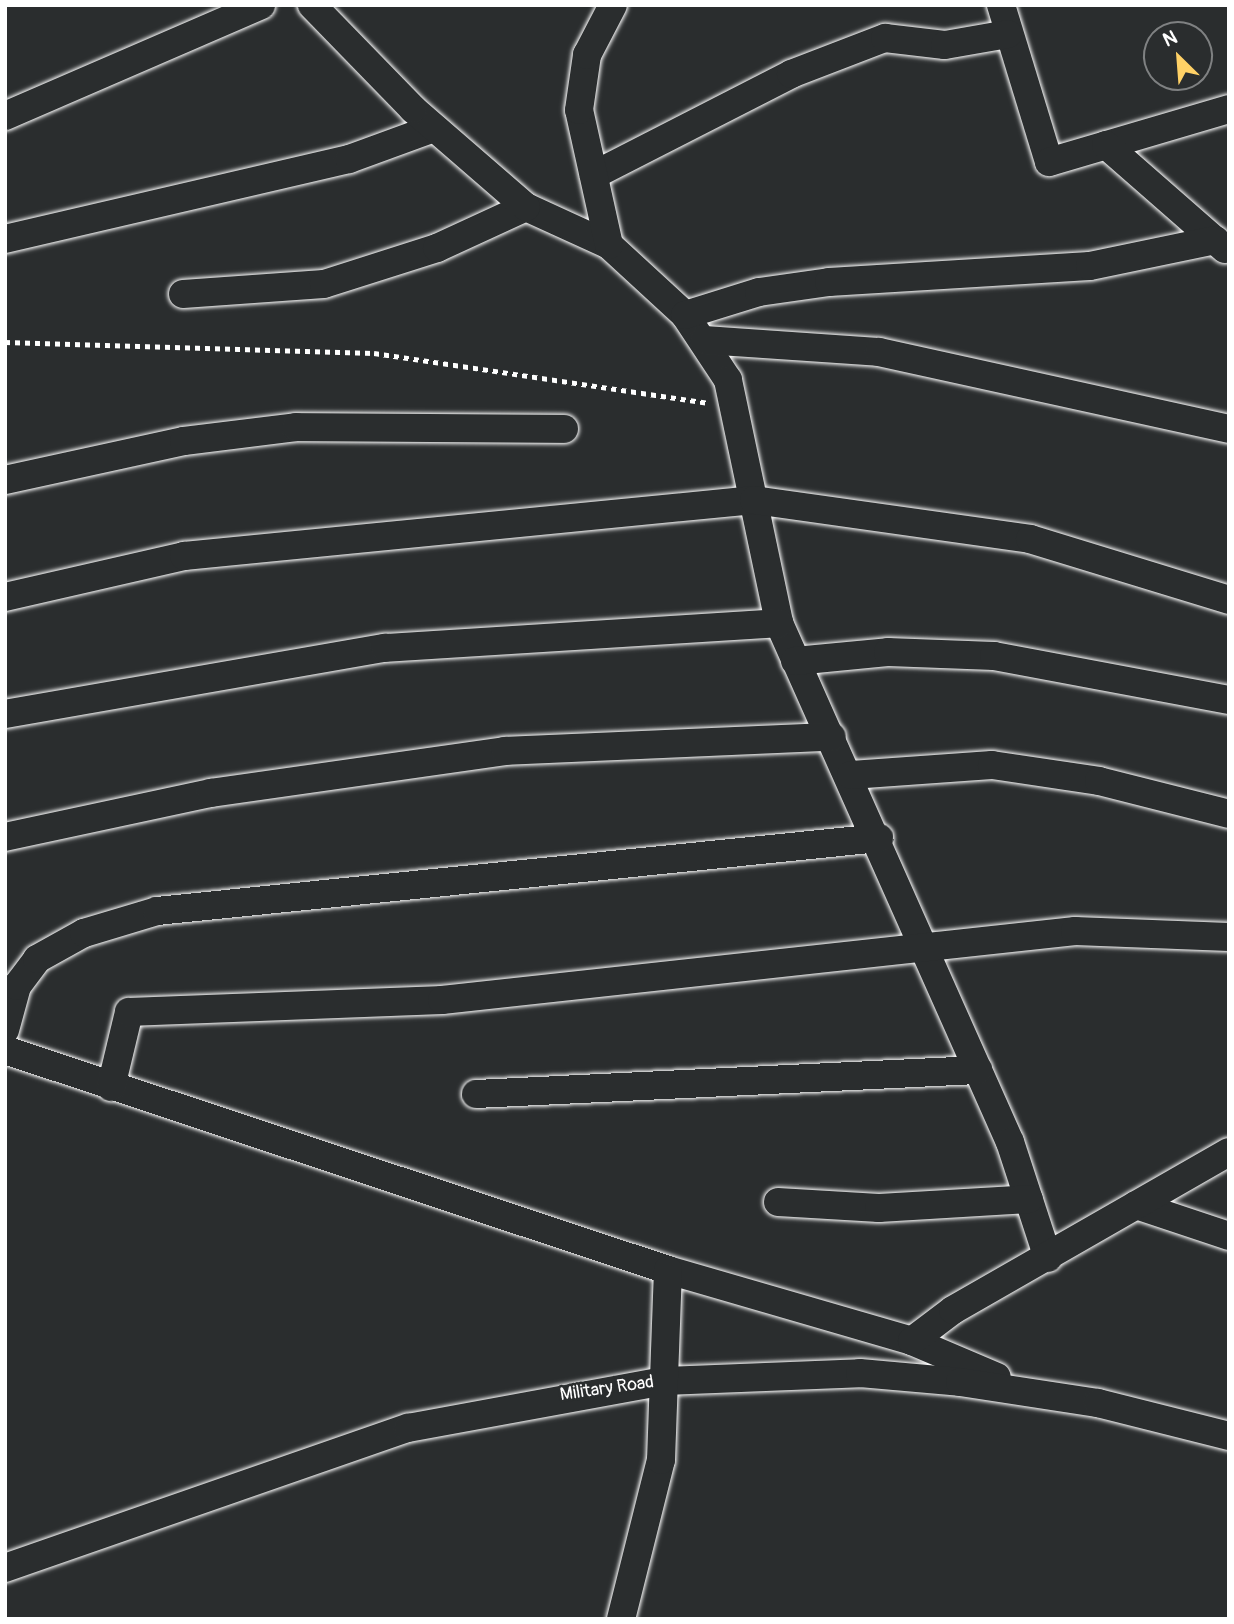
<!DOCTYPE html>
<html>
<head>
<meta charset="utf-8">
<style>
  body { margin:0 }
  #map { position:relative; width:1234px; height:1624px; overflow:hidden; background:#2a2d2e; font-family:Pangolin,sans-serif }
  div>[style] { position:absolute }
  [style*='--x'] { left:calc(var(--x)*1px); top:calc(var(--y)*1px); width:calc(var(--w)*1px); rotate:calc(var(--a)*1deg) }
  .path>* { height:4.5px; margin-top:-2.25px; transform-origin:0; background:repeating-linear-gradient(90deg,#fff 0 5px,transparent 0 10px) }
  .roads { filter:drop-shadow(0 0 2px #fff) drop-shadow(0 0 2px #fff) }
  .minor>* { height:28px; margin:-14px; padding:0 14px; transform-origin:14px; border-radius:14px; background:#2a2d2e }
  span { translate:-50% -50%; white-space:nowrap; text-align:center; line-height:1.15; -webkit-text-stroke:5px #2a2d2e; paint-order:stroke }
  .street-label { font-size:18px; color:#fff }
  .frame { position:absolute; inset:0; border:7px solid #fff; pointer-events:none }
  .north { position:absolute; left:1143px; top:21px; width:70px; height:70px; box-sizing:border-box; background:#2a2d2e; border:2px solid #7f8182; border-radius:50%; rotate:335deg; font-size:19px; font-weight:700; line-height:28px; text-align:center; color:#fff }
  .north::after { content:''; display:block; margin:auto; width:24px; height:32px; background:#ffd166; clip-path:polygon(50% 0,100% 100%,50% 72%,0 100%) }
</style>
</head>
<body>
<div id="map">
  <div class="path">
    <div style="--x:5;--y:342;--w:369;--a:1.7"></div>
    <div style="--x:374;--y:353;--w:337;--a:8.5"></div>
  </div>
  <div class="roads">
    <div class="minor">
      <div style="--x:1001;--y:5;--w:164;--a:73"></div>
      <div style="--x:1049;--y:162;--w:188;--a:-16.4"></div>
      <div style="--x:5;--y:116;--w:279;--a:-23.4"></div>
      <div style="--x:1106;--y:145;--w:158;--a:41.2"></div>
      <div style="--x:594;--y:175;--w:221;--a:-27.1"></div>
      <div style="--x:791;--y:74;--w:101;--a:-21"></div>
      <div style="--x:885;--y:38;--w:60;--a:6.7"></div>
      <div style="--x:945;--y:45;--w:64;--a:-9.9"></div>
      <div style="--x:526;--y:207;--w:91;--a:24.6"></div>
      <div style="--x:609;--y:245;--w:103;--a:42.6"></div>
      <div style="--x:685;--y:315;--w:78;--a:56.5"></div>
      <div style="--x:728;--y:380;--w:248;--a:78.1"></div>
      <div style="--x:779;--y:623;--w:568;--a:66.01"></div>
      <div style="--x:1010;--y:1142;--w:122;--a:71.9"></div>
      <div style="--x:5;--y:239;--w:353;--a:-13.1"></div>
      <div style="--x:349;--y:159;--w:90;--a:-20"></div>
      <div style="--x:609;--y:245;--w:138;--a:-102.5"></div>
      <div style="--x:579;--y:110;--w:56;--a:-81.7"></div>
      <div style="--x:587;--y:55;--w:56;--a:-62.5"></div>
      <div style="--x:183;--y:294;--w:141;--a:-4.1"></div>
      <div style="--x:324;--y:284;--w:119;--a:-17.7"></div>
      <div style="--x:437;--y:248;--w:98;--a:-24.7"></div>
      <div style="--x:526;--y:207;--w:150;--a:-139.1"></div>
      <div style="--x:413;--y:109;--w:145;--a:-134.2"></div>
      <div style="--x:685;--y:315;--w:77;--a:-17.3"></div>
      <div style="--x:759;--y:292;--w:71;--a:-8.1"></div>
      <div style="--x:829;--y:282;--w:261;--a:-3.5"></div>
      <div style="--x:1090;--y:266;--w:128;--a:-11.7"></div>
      <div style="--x:704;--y:340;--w:175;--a:3.9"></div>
      <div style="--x:879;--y:352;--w:358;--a:12.4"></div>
      <div style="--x:5;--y:480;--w:183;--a:-12.3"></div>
      <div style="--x:184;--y:441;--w:113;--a:-7.1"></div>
      <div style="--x:296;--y:427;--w:268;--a:0.4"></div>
      <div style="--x:5;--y:597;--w:184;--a:-12.9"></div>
      <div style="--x:184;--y:556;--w:573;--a:-5.61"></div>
      <div style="--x:754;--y:500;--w:279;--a:8"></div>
      <div style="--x:1030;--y:539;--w:208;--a:17"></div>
      <div style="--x:795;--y:661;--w:93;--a:-5.5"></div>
      <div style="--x:888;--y:652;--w:106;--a:2.2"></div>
      <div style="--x:994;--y:656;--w:239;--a:10.6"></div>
      <div style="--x:5;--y:714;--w:386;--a:-9.9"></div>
      <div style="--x:385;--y:648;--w:395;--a:-3.6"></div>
      <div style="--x:851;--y:775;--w:141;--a:-4.1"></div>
      <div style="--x:992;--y:765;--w:108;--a:8.5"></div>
      <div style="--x:1099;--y:781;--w:134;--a:14.2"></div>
      <div style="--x:5;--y:837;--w:211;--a:-12.1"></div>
      <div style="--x:211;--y:793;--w:297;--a:-8.1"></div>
      <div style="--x:505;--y:751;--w:327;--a:-2.5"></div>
      <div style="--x:5;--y:1030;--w:46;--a:-74.7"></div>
      <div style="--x:17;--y:986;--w:34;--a:-53"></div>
      <div style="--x:37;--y:959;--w:54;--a:-29"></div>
      <div style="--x:84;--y:933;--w:76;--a:-16.8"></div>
      <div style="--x:157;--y:911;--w:726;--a:-5.77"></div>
      <div style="--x:5;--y:1050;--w:699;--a:18.36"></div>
      <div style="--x:668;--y:1270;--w:254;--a:16.2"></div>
      <div style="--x:912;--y:1341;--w:92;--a:23"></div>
      <div style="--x:111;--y:1087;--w:77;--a:-76.5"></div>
      <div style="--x:129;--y:1012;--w:313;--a:-2.2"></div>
      <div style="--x:442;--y:1000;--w:637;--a:-6.22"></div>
      <div style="--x:1075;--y:931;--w:154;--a:2.2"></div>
      <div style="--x:476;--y:1094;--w:503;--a:-2.74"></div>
      <div style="--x:778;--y:1202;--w:101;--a:3.4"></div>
      <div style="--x:879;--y:1208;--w:150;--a:-3.4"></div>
      <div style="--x:1136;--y:1205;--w:98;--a:18.4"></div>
      <div style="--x:912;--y:1341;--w:51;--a:-37.1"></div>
      <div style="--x:953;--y:1310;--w:318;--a:-29.8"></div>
      <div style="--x:5;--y:1568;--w:427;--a:-19.2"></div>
      <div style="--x:408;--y:1428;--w:261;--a:-10.4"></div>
      <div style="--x:665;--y:1381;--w:195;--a:-2.3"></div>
      <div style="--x:860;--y:1373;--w:100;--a:5.1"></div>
      <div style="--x:960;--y:1382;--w:140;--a:8.7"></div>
      <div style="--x:1098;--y:1403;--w:135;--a:14.1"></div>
      <div style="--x:621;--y:1619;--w:164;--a:-75.9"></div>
      <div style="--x:661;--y:1460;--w:190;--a:-87.9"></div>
    </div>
  </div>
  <div class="street-label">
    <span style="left:607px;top:1389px;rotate:-8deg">Military Road</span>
  </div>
  <div class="frame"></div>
  <div class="north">N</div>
</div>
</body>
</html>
